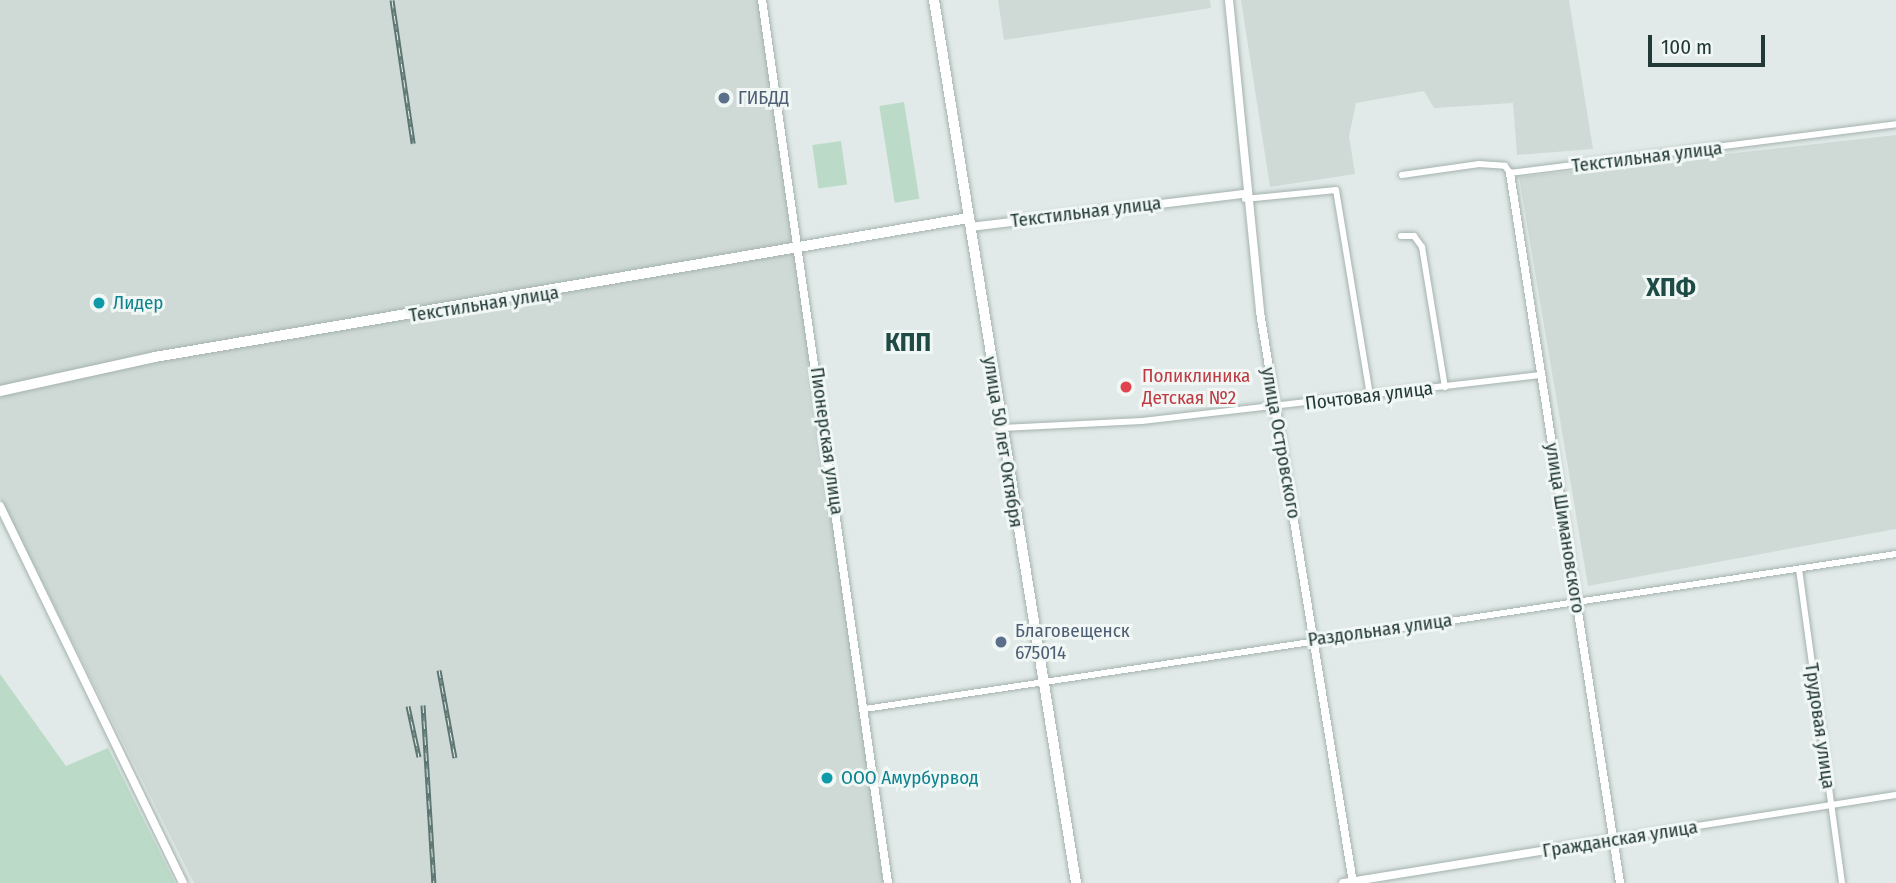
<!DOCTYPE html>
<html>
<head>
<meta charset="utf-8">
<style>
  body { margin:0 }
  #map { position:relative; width:1896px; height:883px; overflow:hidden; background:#e1eae8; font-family:"Fira Sans Condensed",sans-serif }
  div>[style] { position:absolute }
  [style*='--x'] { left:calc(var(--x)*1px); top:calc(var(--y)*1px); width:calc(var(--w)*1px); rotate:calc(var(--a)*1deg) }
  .built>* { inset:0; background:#cfdad7 }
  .green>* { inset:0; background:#bbdbc8; transform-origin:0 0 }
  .roads { filter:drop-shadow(0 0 2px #a4b2af) drop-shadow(0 0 2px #a4b2af) }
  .minor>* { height:6px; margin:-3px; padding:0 3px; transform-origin:3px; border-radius:3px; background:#fff }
  .tertiary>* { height:8px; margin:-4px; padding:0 4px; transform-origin:4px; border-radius:4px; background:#fff }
  .secondary>* { height:10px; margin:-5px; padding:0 5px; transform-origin:5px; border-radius:5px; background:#fff }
  .rail>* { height:5px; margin-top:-2.5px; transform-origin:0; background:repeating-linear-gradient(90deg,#f1f7f5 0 8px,#5d7672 0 16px); box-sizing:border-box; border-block:2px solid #5d7672 }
  .dots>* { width:19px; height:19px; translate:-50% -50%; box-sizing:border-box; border:4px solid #f1f7f5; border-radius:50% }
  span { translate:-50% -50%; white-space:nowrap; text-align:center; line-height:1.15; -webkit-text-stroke:6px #f1f7f5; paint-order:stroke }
  .service-label { font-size:19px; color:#4e5e75 }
  .left { translate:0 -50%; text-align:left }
  .street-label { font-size:19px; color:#223a37 }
  .culture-label { font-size:19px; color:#0d838f }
  .health-label { font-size:19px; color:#be3a42 }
  .district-label { font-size:26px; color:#1f4b46; font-weight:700 }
  .scale { position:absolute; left:1648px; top:35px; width:117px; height:32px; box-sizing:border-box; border:4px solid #223a37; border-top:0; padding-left:9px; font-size:21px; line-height:24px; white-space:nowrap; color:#223a37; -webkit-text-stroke:5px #f1f7f5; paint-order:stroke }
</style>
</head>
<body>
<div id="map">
  <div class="built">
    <div style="clip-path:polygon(0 0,762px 0,851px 609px,883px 883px,194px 883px,0 498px)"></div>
    <div style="clip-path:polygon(998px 0,1210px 0,1211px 8px,1004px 40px)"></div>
    <div style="clip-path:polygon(1241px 0,1569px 0,1593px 149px,1517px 155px,1513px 103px,1434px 108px,1424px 91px,1356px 103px,1349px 136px,1355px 174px,1270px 187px)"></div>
    <div style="clip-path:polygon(1896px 135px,1896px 529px,1588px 586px,1519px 177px)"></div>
  </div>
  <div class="green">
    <div style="left:904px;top:102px;width:98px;height:25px;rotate:81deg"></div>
    <div style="left:841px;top:141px;width:44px;height:29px;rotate:82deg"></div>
    <div style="clip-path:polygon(0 674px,66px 766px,108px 748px,175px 883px,0 883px)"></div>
  </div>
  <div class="roads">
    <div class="minor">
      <div style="--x:1402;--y:175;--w:78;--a:-8.1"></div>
      <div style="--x:1479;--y:164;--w:26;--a:4"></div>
      <div style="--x:1505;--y:166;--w:9;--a:54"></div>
      <div style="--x:1510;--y:173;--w:389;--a:-7.2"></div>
      <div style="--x:1245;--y:199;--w:91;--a:-5.6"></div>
      <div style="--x:1336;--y:190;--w:208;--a:80.6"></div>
      <div style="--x:1401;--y:236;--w:13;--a:0"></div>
      <div style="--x:1414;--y:236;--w:14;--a:54"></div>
      <div style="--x:1422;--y:247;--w:142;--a:80.7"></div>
      <div style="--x:1002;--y:428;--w:140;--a:-2.9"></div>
      <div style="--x:1142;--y:421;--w:403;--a:-6.6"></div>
      <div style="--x:1799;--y:569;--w:317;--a:82.2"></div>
      <div style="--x:865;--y:709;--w:1043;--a:-8.55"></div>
      <div style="--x:1614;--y:839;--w:285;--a:-8.9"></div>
    </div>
    <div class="tertiary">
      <div style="--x:762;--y:0;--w:892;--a:81.88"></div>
      <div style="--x:1229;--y:0;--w:314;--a:84.3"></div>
      <div style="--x:1260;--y:312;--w:579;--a:80.75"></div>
      <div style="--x:1510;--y:173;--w:718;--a:81.19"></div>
      <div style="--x:970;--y:227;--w:276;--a:-6.9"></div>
      <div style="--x:0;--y:506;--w:419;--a:64.1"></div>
      <div style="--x:1343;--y:883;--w:275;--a:-9.2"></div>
    </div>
    <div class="secondary">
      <div style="--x:934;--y:0;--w:894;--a:80.86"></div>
      <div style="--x:0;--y:391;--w:159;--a:-12.4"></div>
      <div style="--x:155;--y:357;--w:825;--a:-9.7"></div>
    </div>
  </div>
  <div class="rail">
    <div style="--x:392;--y:0;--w:145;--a:81.6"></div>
    <div style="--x:439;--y:670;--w:89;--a:79.7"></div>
    <div style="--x:423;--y:705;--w:178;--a:86.5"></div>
    <div style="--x:408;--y:706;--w:52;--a:77.8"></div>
  </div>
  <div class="dots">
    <div style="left:724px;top:98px;background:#5c6f8a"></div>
    <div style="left:99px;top:303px;background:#0f9aa8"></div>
    <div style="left:1126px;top:387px;background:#e0444e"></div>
    <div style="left:1001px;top:642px;background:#5c6f8a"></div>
    <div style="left:827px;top:778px;background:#0f9aa8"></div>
  </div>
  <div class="service-label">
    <span class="left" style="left:738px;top:98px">ГИБДД</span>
    <span class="left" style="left:1015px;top:642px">Благовещенск<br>675014</span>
  </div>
  <div class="street-label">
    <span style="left:1647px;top:157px;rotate:-7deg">Текстильная улица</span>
    <span style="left:1086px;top:212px;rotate:-7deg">Текстильная улица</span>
    <span style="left:484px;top:304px;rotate:-9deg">Текстильная улица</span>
    <span style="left:1369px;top:396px;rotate:-7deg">Почтовая улица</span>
    <span style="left:827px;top:441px;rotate:82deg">Пионерская улица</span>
    <span style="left:1003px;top:442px;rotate:81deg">улица 50 лет Октября</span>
    <span style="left:1281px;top:443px;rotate:80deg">улица Островского</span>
    <span style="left:1565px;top:528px;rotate:81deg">улица Шимановского</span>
    <span style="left:1380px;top:630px;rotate:-8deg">Раздольная улица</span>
    <span style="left:1820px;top:726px;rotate:82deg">Трудовая улица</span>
    <span style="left:1620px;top:839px;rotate:-9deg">Гражданская улица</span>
  </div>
  <div class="culture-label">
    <span class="left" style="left:113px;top:303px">Лидер</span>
    <span class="left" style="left:841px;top:778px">ООО Амурбурвод</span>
  </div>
  <div class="health-label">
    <span class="left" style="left:1142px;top:387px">Поликлиника<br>Детская №2</span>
  </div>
  <div class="district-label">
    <span style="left:1671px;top:288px">ХПФ</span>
    <span style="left:908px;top:343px">КПП</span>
  </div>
  <div class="scale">100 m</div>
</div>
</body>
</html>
